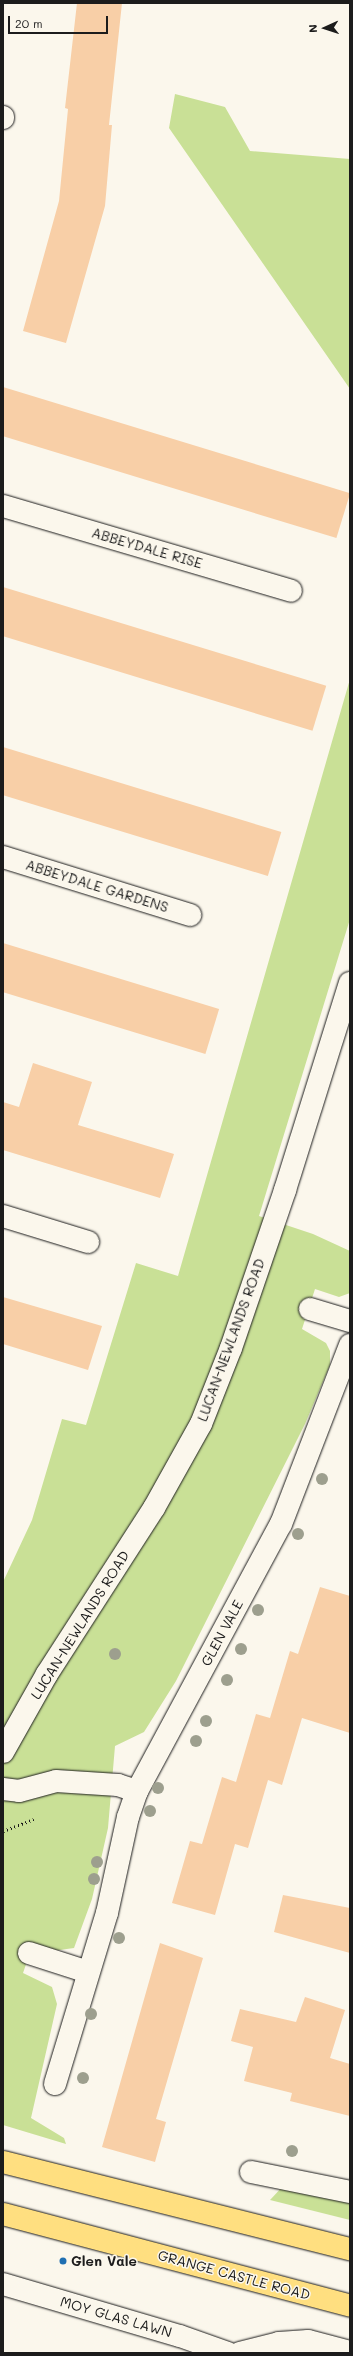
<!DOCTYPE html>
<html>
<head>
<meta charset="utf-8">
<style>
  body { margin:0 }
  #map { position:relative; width:353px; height:2356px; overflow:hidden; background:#fbf7ec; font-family:Mali,sans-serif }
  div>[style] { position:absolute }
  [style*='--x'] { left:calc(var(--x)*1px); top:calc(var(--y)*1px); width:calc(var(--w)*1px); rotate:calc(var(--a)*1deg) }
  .green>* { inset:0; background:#c9e096 }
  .building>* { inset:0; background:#f8cfa7; transform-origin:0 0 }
  .path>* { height:2.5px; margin-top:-1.25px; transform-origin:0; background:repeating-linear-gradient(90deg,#1c1c1c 0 1px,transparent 0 4px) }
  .roads { filter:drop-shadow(0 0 1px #1c1c1c) drop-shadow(0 0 1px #1c1c1c) }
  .minor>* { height:22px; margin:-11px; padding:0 11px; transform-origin:11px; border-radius:11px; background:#fbf7ec }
  .major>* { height:22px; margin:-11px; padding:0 11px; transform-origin:11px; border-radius:11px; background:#ffdf80 }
  .trees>* { width:12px; height:12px; margin:-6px; border-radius:50%; background:#9d9f8e }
  .dots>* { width:11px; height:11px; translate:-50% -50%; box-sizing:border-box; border:2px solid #fbf7ec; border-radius:50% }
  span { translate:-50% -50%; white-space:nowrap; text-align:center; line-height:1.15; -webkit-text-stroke:3px #fbf7ec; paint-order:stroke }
  .street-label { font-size:14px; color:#1c1c1c }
  .poi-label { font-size:14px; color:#1c1c1c; font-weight:700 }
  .left { translate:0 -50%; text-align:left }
  .frame { position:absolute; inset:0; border:4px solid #1c1c1c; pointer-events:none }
  .north { position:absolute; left:305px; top:8px; width:40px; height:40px; -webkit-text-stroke:3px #fbf7ec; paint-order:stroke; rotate:267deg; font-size:11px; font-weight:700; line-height:16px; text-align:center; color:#1c1c1c }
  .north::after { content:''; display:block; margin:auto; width:14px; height:18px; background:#1c1c1c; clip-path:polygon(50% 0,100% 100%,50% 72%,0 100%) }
  .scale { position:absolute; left:8px; top:16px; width:100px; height:18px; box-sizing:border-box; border:2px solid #1c1c1c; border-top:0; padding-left:5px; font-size:12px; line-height:14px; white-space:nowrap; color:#1c1c1c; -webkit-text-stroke:3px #fbf7ec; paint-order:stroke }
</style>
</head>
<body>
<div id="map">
  <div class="green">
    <div style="clip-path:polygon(175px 94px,225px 107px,250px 151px,350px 159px,350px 389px,169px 128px)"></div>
    <div style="clip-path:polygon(350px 679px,350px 919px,259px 1216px,313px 1234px,350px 1251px,350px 1293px,339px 1297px,315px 1289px,302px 1329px,326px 1343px,330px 1351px,330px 1365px,305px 1424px,176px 1681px,144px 1732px,115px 1746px,108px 1828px,92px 1899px,74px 1948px,45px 1952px,32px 1947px,23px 1973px,52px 1987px,57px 2004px,31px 2118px,64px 2138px,66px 2144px,3px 2125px,3px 1582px,32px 1520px,62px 1419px,86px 1425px,136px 1263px,178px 1276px)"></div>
    <div style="clip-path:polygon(284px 2185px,350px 2200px,350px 2220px,270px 2200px)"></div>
  </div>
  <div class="building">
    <div style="clip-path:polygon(77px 3px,122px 3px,109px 125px,112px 125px,105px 206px,66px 343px,23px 331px,59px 201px,68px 109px,65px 108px)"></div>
    <div style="left:3px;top:387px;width:363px;height:47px;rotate:17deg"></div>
    <div style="left:3px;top:587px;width:338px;height:47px;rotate:17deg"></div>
    <div style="left:3px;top:747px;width:291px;height:46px;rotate:17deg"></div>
    <div style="left:3px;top:943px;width:226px;height:47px;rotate:17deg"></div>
    <div style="clip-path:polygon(33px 1063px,92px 1082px,78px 1125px,174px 1154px,160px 1198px,3px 1150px,3px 1102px,19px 1107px)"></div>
    <div style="clip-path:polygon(3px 1297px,102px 1326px,88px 1370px,3px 1344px)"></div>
    <div style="clip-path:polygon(320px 1587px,350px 1596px,350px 1733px,302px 1718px,282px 1785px,268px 1780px,248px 1848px,235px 1844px,215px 1915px,172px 1903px,190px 1841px,202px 1844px,222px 1777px,236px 1782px,256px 1714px,270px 1718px,290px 1651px,298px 1654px)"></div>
    <div style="clip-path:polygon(283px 1895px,350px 1908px,350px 1953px,274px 1932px)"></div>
    <div style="clip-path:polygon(160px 1943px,203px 1958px,156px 2119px,166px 2122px,155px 2162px,102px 2147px)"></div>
    <div style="clip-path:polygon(305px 1997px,345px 2010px,330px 2058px,350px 2064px,350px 2116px,290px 2101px,292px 2093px,244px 2081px,253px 2047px,231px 2041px,240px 2009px,296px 2022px)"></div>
  </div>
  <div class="path">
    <div style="--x:3;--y:1831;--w:33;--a:-21"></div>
  </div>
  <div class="roads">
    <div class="minor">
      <div style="--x:3;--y:117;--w:1;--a:90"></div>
      <div style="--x:3;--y:506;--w:300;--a:16.4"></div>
      <div style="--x:3;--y:857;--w:196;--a:17.2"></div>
      <div style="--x:3;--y:1216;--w:89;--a:17"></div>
      <div style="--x:310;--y:1309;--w:42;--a:16.7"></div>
      <div style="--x:3;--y:1752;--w:90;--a:-60.6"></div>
      <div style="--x:47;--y:1674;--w:197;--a:-57.2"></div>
      <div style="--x:154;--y:1508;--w:96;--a:-60.8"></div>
      <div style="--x:201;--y:1424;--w:82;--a:-68.5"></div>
      <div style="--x:231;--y:1348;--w:167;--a:-71.1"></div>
      <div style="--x:285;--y:1190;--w:217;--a:-72.6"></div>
      <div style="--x:3;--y:1789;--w:16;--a:7"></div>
      <div style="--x:19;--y:1791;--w:38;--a:-15"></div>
      <div style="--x:56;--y:1781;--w:62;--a:3.7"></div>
      <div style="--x:118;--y:1785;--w:20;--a:18"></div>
      <div style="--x:137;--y:1791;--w:303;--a:-61.7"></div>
      <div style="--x:281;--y:1524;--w:192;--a:-68.9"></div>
      <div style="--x:29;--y:1953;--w:62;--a:17.9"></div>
      <div style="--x:55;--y:2084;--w:179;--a:-73.1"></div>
      <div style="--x:107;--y:1913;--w:98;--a:-77.7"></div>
      <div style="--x:128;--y:1817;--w:28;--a:-71"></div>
      <div style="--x:251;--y:2172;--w:101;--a:11.4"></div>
      <div style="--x:3;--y:2284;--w:184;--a:16.4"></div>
      <div style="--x:180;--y:2336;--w:51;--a:19.5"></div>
      <div style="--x:240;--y:2353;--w:40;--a:-14.4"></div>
      <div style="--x:279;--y:2343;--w:29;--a:-4"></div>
      <div style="--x:308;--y:2341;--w:43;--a:14.7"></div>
    </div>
    <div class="major">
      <div style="--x:3;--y:2162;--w:358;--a:14.1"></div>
      <div style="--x:3;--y:2214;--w:359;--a:14.8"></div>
    </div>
  </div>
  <div class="trees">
    <div style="left:322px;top:1479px"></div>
    <div style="left:298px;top:1534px"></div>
    <div style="left:258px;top:1610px"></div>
    <div style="left:241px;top:1649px"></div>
    <div style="left:115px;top:1654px"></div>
    <div style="left:227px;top:1680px"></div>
    <div style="left:206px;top:1721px"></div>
    <div style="left:196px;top:1741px"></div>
    <div style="left:158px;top:1788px"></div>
    <div style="left:150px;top:1811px"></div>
    <div style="left:97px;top:1862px"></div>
    <div style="left:94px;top:1879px"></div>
    <div style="left:119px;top:1938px"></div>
    <div style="left:91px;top:2014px"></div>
    <div style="left:83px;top:2078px"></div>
    <div style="left:292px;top:2151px"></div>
  </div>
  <div class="dots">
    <div style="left:63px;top:2261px;background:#1f6fb2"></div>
  </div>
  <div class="street-label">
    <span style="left:147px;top:548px;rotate:16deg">ABBEYDALE RISE</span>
    <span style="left:97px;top:886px;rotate:17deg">ABBEYDALE GARDENS</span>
    <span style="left:231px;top:1340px;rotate:-70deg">LUCAN-NEWLANDS ROAD</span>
    <span style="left:80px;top:1625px;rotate:-58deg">LUCAN-NEWLANDS ROAD</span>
    <span style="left:222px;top:1633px;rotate:-62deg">GLEN VALE</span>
    <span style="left:234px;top:2275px;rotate:15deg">GRANGE CASTLE ROAD</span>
    <span style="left:116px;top:2317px;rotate:16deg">MOY GLAS LAWN</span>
  </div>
  <div class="poi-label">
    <span class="left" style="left:71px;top:2261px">Glen Vale</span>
  </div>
  <div class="frame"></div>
  <div class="north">N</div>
  <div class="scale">20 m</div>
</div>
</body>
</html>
